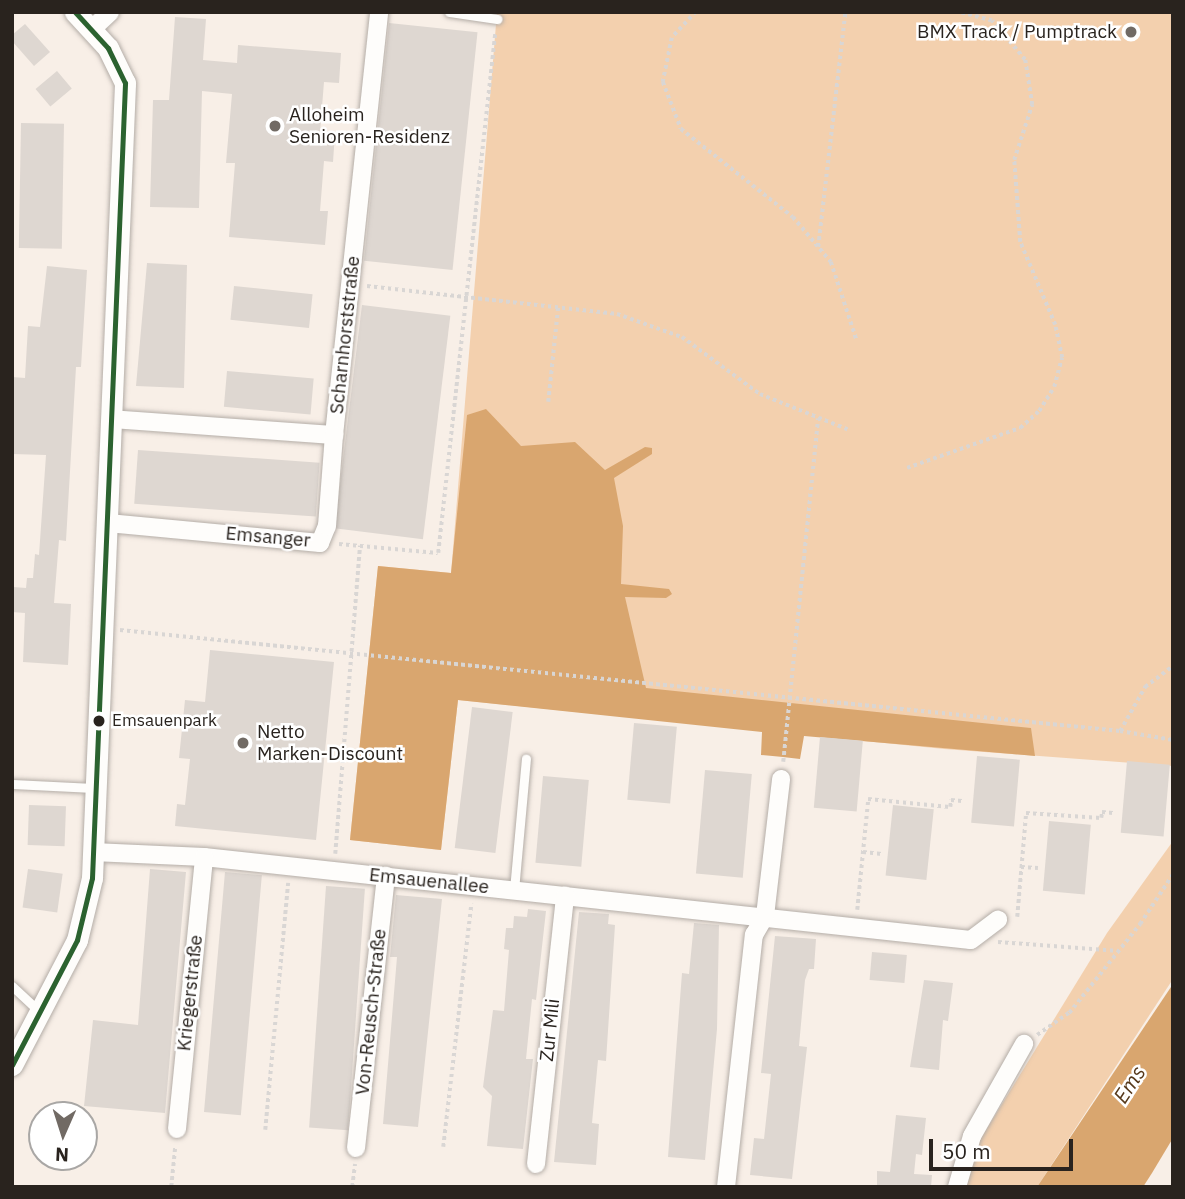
<!DOCTYPE html>
<html>
<head>
<meta charset="utf-8">
<style>
  body { margin:0 }
  #map { position:relative; width:1185px; height:1199px; overflow:hidden; background:#f8efe7; font-family:"IBM Plex Sans",sans-serif }
  div>[style] { position:absolute }
  [style*='--x'] { left:calc(var(--x)*1px); top:calc(var(--y)*1px); width:calc(var(--w)*1px); rotate:calc(var(--a)*1deg) }
  .green>* { inset:0; background:#f3d0ae }
  .water>* { inset:0; background:#d9a66f }
  .building>* { inset:0; background:#ded7d1; transform-origin:0 0 }
  .path>* { height:3.5px; margin-top:-1.75px; transform-origin:0; background:repeating-linear-gradient(90deg,#d9d6d4 0 3.5px,transparent 0 7px) }
  .roads { filter:drop-shadow(0 0 2px #b4ada7) drop-shadow(0 0 2px #b4ada7) }
  .service>* { height:9px; margin:-4.5px; padding:0 4.5px; transform-origin:4.5px; border-radius:4.5px; background:#fefdfb }
  .minor>* { height:18px; margin:-9px; padding:0 9px; transform-origin:9px; border-radius:9px; background:#fefdfb }
  .tertiary>* { height:21px; margin:-10.5px; padding:0 10.5px; transform-origin:10.5px; border-radius:10.5px; background:#fefdfb }
  .bus-1>* { height:5px; margin:-2.5px; padding:0 2.5px; transform-origin:2.5px; border-radius:2.5px; background:#2b622f }
  .dots>* { width:19px; height:19px; translate:-50% -50%; box-sizing:border-box; border:4px solid #fff; border-radius:50% }
  span { translate:-50% -50%; white-space:nowrap; text-align:center; line-height:1.15; -webkit-text-stroke:5px #fff; paint-order:stroke }
  .bus-label { font-size:17px; color:#29231e }
  .left { translate:0 -50%; text-align:left }
  .poi-label { font-size:19px; color:#29231e }
  .right { translate:-100% -50%; text-align:right }
  .street-label { font-size:19px; color:#29231e }
  .water-label { font-size:21px; color:#56381a; font-style:italic }
  .frame { position:absolute; inset:0; border:14px solid #29231e; pointer-events:none }
  .north { position:absolute; left:28px; top:1101px; width:70px; height:70px; box-sizing:border-box; background:#fff; border:2px solid #a9a7a5; border-radius:50%; rotate:183deg; font-size:19px; font-weight:700; line-height:28px; text-align:center; color:#29231e }
  .north::after { content:''; display:block; margin:auto; width:24px; height:32px; background:#716a64; clip-path:polygon(50% 0,100% 100%,50% 72%,0 100%) }
  .scale { position:absolute; left:929px; top:1139px; width:144px; height:32px; box-sizing:border-box; border:4px solid #29231e; border-top:0; padding-left:9px; font-size:21px; line-height:24px; white-space:nowrap; color:#29231e; -webkit-text-stroke:5px #fff; paint-order:stroke }
</style>
</head>
<body>
<div id="map">
  <div class="green">
    <div style="clip-path:polygon(497px 12px,1173px 12px,1173px 766px,944px 749px,458px 700px,441px 850px,350px 840px,378px 566px,451px 573px)"></div>
    <div style="clip-path:polygon(1173px 841px,1173px 979px,1037px 1187px,961px 1187px,975px 1148px,1107px 933px)"></div>
  </div>
  <div class="water">
    <div style="clip-path:polygon(486px 409px,521px 446px,575px 442px,605px 470px,645px 447px,652px 448px,652px 454px,614px 478px,623px 526px,621px 584px,669px 589px,672px 594px,666px 598px,625px 597px,646px 688px,1031px 728px,1035px 756px,804px 736px,800px 759px,783px 757px,761px 755px,762px 732px,458px 700px,441px 850px,350px 840px,378px 566px,451px 573px,467px 415px)"></div>
    <div style="clip-path:polygon(1173px 984px,1173px 1138px,1152px 1173px,1143px 1187px,1037px 1187px)"></div>
  </div>
  <div class="building">
    <div style="clip-path:polygon(175px 17px,206px 19px,203px 60px,237px 63px,238px 45px,341px 53px,339px 83px,324px 82px,320px 132px,335px 133px,333px 162px,324px 161px,320px 211px,328px 211px,325px 245px,229px 237px,235px 163px,226px 163px,232px 94px,202px 91px,199px 208px,150px 207px,153px 100px,169px 100px)"></div>
    <div style="left:389px;top:23px;width:89px;height:239px;rotate:6deg"></div>
    <div style="clip-path:polygon(25px 24px,50px 52px,34px 66px,12px 41px,12px 35px)"></div>
    <div style="left:57px;top:71px;width:23px;height:28px;rotate:50deg"></div>
    <div style="left:21px;top:123px;width:43px;height:125px;rotate:1deg"></div>
    <div style="clip-path:polygon(147px 263px,187px 265px,184px 388px,136px 386px)"></div>
    <div style="clip-path:polygon(47px 266px,87px 270px,81px 367px,76px 367px,66px 541px,59px 540px,54px 603px,71px 604px,68px 665px,23px 662px,25px 613px,12px 612px,13px 587px,26px 588px,27px 578px,33px 578px,35px 554px,39px 555px,46px 455px,12px 454px,12px 377px,25px 378px,28px 326px,40px 327px)"></div>
    <div style="left:234px;top:286px;width:79px;height:34px;rotate:6deg"></div>
    <div style="left:362px;top:305px;width:89px;height:225px;rotate:7deg"></div>
    <div style="left:227px;top:371px;width:87px;height:36px;rotate:5deg"></div>
    <div style="left:138px;top:450px;width:182px;height:54px;rotate:4deg"></div>
    <div style="clip-path:polygon(210px 650px,334px 662px,316px 840px,175px 826px,177px 804px,185px 805px,190px 759px,179px 758px,185px 700px,205px 702px)"></div>
    <div style="left:472px;top:707px;width:41px;height:142px;rotate:7deg"></div>
    <div style="left:634px;top:723px;width:43px;height:77px;rotate:5deg"></div>
    <div style="left:820px;top:737px;width:43px;height:71px;rotate:5deg"></div>
    <div style="left:977px;top:756px;width:43px;height:67px;rotate:5deg"></div>
    <div style="left:1127px;top:761px;width:43px;height:72px;rotate:5deg"></div>
    <div style="left:705px;top:770px;width:47px;height:104px;rotate:5deg"></div>
    <div style="left:543px;top:776px;width:46px;height:87px;rotate:5deg"></div>
    <div style="left:29px;top:805px;width:37px;height:40px;rotate:2deg"></div>
    <div style="left:893px;top:805px;width:41px;height:71px;rotate:6deg"></div>
    <div style="left:1049px;top:821px;width:42px;height:70px;rotate:5deg"></div>
    <div style="left:28px;top:869px;width:35px;height:39px;rotate:8deg"></div>
    <div style="clip-path:polygon(150px 869px,186px 872px,165px 1113px,84px 1106px,93px 1020px,138px 1025px)"></div>
    <div style="left:225px;top:872px;width:37px;height:241px;rotate:5deg"></div>
    <div style="left:326px;top:886px;width:39px;height:242px;rotate:4deg"></div>
    <div style="clip-path:polygon(396px 895px,442px 899px,418px 1127px,383px 1124px,397px 957px,390px 957px)"></div>
    <div style="clip-path:polygon(528px 909px,546px 911px,536px 1000px,532px 999px,526px 1059px,533px 1059px,523px 1149px,487px 1146px,492px 1096px,483px 1087px,493px 1010px,504px 1011px,509px 950px,504px 949px,506px 928px,513px 928px,514px 916px,527px 917px)"></div>
    <div style="clip-path:polygon(579px 912px,609px 914px,608px 924px,615px 925px,606px 1061px,598px 1060px,592px 1123px,599px 1124px,596px 1165px,554px 1162px)"></div>
    <div style="clip-path:polygon(694px 923px,719px 925px,717px 1029px,705px 1160px,668px 1157px,682px 973px,689px 974px)"></div>
    <div style="clip-path:polygon(775px 936px,816px 939px,814px 969px,809px 969px,805px 980px,799px 1046px,807px 1047px,792px 1179px,750px 1175px,754px 1138px,764px 1139px,771px 1074px,761px 1073px)"></div>
    <div style="left:872px;top:952px;width:35px;height:28px;rotate:5deg"></div>
    <div style="clip-path:polygon(924px 980px,953px 983px,948px 1021px,943px 1020px,939px 1070px,910px 1067px)"></div>
    <div style="clip-path:polygon(896px 1115px,926px 1118px,922px 1155px,916px 1154px,914px 1174px,932px 1175px,931px 1187px,877px 1187px,877px 1171px,890px 1172px)"></div>
  </div>
  <div class="path">
    <div style="--x:696;--y:12;--w:35;--a:133"></div>
    <div style="--x:672;--y:38;--w:45;--a:101.6"></div>
    <div style="--x:663;--y:82;--w:50;--a:69"></div>
    <div style="--x:681;--y:129;--w:142;--a:38.2"></div>
    <div style="--x:793;--y:217;--w:59;--a:49.8"></div>
    <div style="--x:831;--y:262;--w:83;--a:71.8"></div>
    <div style="--x:818;--y:247;--w:237;--a:-83.4"></div>
    <div style="--x:367;--y:286;--w:252;--a:6.4"></div>
    <div style="--x:617;--y:314;--w:69;--a:19.5"></div>
    <div style="--x:682;--y:337;--w:97;--a:36.2"></div>
    <div style="--x:760;--y:394;--w:96;--a:22"></div>
    <div style="--x:548;--y:402;--w:96;--a:-84"></div>
    <div style="--x:907;--y:468;--w:120;--a:-19.5"></div>
    <div style="--x:1020;--y:428;--w:25;--a:-42"></div>
    <div style="--x:1039;--y:411;--w:28;--a:-58"></div>
    <div style="--x:1054;--y:387;--w:30;--a:-75"></div>
    <div style="--x:1062;--y:358;--w:34;--a:-102"></div>
    <div style="--x:1055;--y:325;--w:90;--a:-112.9"></div>
    <div style="--x:1020;--y:242;--w:82;--a:-94.2"></div>
    <div style="--x:1014;--y:160;--w:58;--a:-71.9"></div>
    <div style="--x:1032;--y:105;--w:46;--a:-98.8"></div>
    <div style="--x:1025;--y:60;--w:51;--a:-130.2"></div>
    <div style="--x:992;--y:21;--w:34;--a:-165"></div>
    <div style="--x:339;--y:544;--w:99;--a:5.2"></div>
    <div style="--x:438;--y:553;--w:523;--a:-83.74"></div>
    <div style="--x:120;--y:630;--w:1005;--a:5.77"></div>
    <div style="--x:1120;--y:731;--w:54;--a:9.6"></div>
    <div style="--x:1120;--y:731;--w:51;--a:-60.4"></div>
    <div style="--x:1145;--y:687;--w:35;--a:-37"></div>
    <div style="--x:783;--y:762;--w:345;--a:-84.2"></div>
    <div style="--x:863;--y:852;--w:19;--a:6"></div>
    <div style="--x:335;--y:854;--w:309;--a:-85.4"></div>
    <div style="--x:1021;--y:867;--w:17;--a:3"></div>
    <div style="--x:857;--y:910;--w:112;--a:-84.3"></div>
    <div style="--x:868;--y:799;--w:82;--a:5.6"></div>
    <div style="--x:950;--y:807;--w:7;--a:-82"></div>
    <div style="--x:951;--y:800;--w:11;--a:5"></div>
    <div style="--x:1017;--y:917;--w:104;--a:-85.1"></div>
    <div style="--x:1026;--y:813;--w:75;--a:3.8"></div>
    <div style="--x:1101;--y:818;--w:6;--a:-81"></div>
    <div style="--x:1102;--y:812;--w:11;--a:5"></div>
    <div style="--x:998;--y:942;--w:121;--a:4.3"></div>
    <div style="--x:1037;--y:1035;--w:39;--a:-35"></div>
    <div style="--x:1069;--y:1013;--w:114;--a:-51.4"></div>
    <div style="--x:1140;--y:924;--w:60;--a:-56.6"></div>
    <div style="--x:265;--y:1130;--w:248;--a:-84.7"></div>
    <div style="--x:443;--y:1147;--w:245;--a:-83.4"></div>
    <div style="--x:171;--y:1187;--w:40;--a:-84.3"></div>
    <div style="--x:352;--y:1187;--w:23;--a:-83"></div>
  </div>
  <div class="roads">
    <div class="service">
      <div style="--x:449;--y:12;--w:49;--a:8.3"></div>
      <div style="--x:12;--y:784;--w:82;--a:2.8"></div>
      <div style="--x:514;--y:890;--w:132;--a:-84.8"></div>
      <div style="--x:12;--y:986;--w:37;--a:43"></div>
    </div>
    <div class="minor">
      <div style="--x:91;--y:30;--w:26;--a:-43"></div>
      <div style="--x:111;--y:419;--w:224;--a:4.1"></div>
      <div style="--x:334;--y:435;--w:425;--a:-83.9"></div>
      <div style="--x:108;--y:523;--w:213;--a:5.4"></div>
      <div style="--x:320;--y:543;--w:18;--a:-68"></div>
      <div style="--x:327;--y:526;--w:91;--a:-85.6"></div>
      <div style="--x:93;--y:852;--w:111;--a:2.6"></div>
      <div style="--x:204;--y:857;--w:771;--a:6.18"></div>
      <div style="--x:971;--y:940;--w:34;--a:-37"></div>
      <div style="--x:177;--y:1129;--w:273;--a:-84.3"></div>
      <div style="--x:356;--y:1148;--w:274;--a:-83.7"></div>
      <div style="--x:536;--y:1164;--w:270;--a:-83.8"></div>
      <div style="--x:726;--y:1187;--w:254;--a:-83.7"></div>
      <div style="--x:754;--y:935;--w:22;--a:-60"></div>
      <div style="--x:765;--y:916;--w:138;--a:-83.3"></div>
      <div style="--x:957;--y:1187;--w:53;--a:-73.6"></div>
      <div style="--x:972;--y:1136;--w:106;--a:-60.5"></div>
    </div>
    <div class="tertiary">
      <div style="--x:12;--y:1065;--w:141;--a:-62.5"></div>
      <div style="--x:77;--y:940;--w:64;--a:-76.4"></div>
      <div style="--x:92;--y:878;--w:796;--a:-87.62"></div>
      <div style="--x:125;--y:83;--w:39;--a:-116"></div>
      <div style="--x:108;--y:48;--w:49;--a:-132.5"></div>
    </div>
  </div>
  <div class="bus-1">
    <div style="--x:12;--y:1065;--w:141;--a:-62.5"></div>
    <div style="--x:77;--y:940;--w:64;--a:-76.4"></div>
    <div style="--x:92;--y:878;--w:796;--a:-87.62"></div>
    <div style="--x:125;--y:83;--w:39;--a:-116"></div>
    <div style="--x:108;--y:48;--w:49;--a:-132.5"></div>
  </div>
  <div class="dots">
    <div style="left:1131px;top:32px;background:#716a64"></div>
    <div style="left:275px;top:126px;background:#716a64"></div>
    <div style="left:99px;top:721px;background:#29231e"></div>
    <div style="left:243px;top:743px;background:#716a64"></div>
  </div>
  <div class="bus-label">
    <span class="left" style="left:112px;top:721px">Emsauenpark</span>
  </div>
  <div class="poi-label">
    <span class="right" style="left:1117px;top:32px">BMX Track / Pumptrack</span>
    <span class="left" style="left:289px;top:126px">Alloheim<br>Senioren-Residenz</span>
    <span class="left" style="left:257px;top:743px">Netto<br>Marken-Discount</span>
  </div>
  <div class="street-label">
    <span style="left:345px;top:335px;rotate:-84deg">Scharnhorststraße</span>
    <span style="left:268px;top:537px;rotate:5deg">Emsanger</span>
    <span style="left:429px;top:881px;rotate:6deg">Emsauenallee</span>
    <span style="left:190px;top:993px;rotate:-84deg">Kriegerstraße</span>
    <span style="left:371px;top:1012px;rotate:-84deg">Von-Reusch-Straße</span>
    <span style="left:550px;top:1030px;rotate:-84deg">Zur Mili</span>
  </div>
  <div class="water-label">
    <span style="left:1129px;top:1084px;rotate:-57deg">Ems</span>
  </div>
  <div class="frame"></div>
  <div class="north">N</div>
  <div class="scale">50 m</div>
</div>
</body>
</html>
